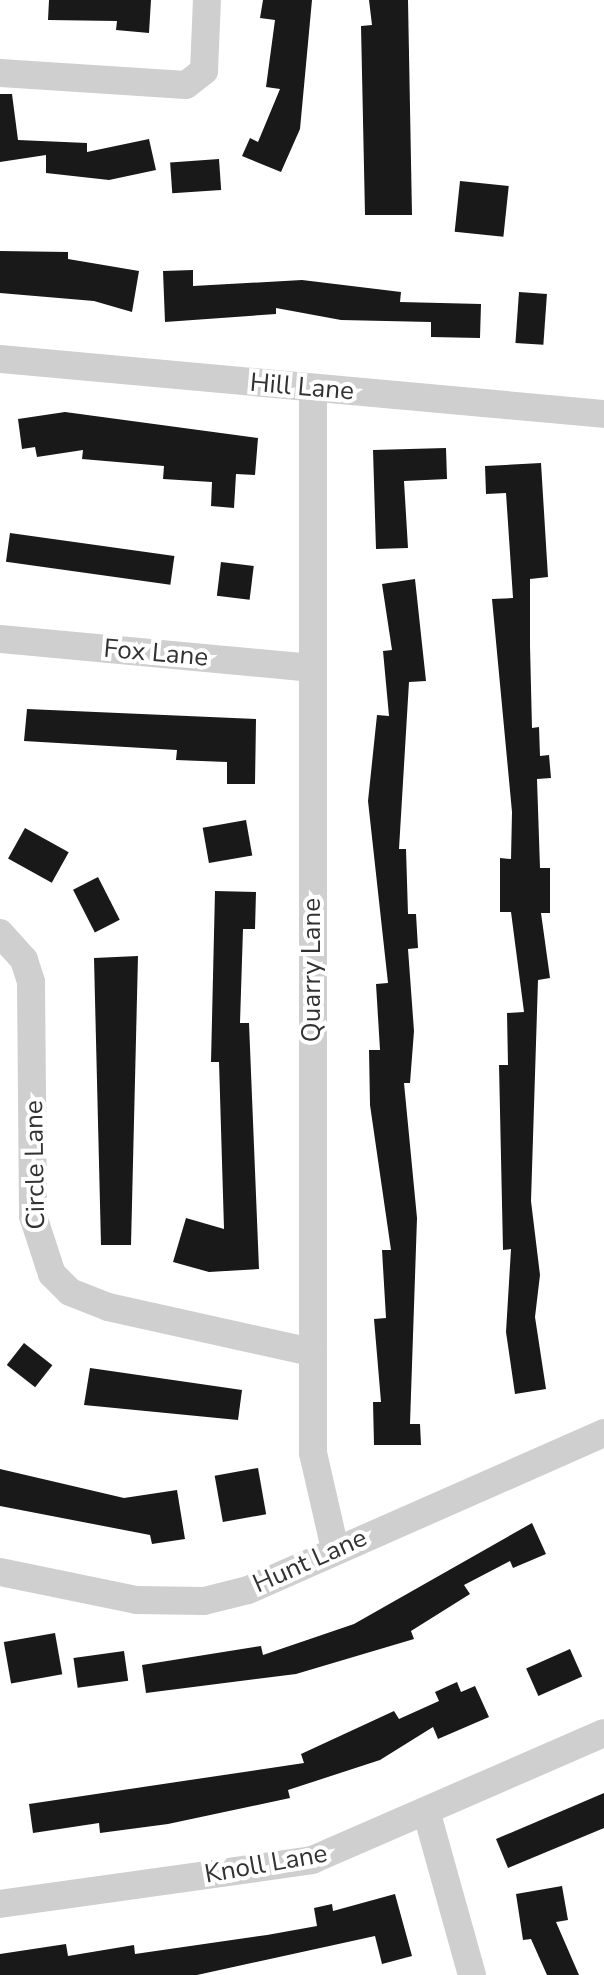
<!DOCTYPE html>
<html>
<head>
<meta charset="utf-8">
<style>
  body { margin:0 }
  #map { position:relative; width:604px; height:1975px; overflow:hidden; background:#fff; font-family:"Nunito Sans",sans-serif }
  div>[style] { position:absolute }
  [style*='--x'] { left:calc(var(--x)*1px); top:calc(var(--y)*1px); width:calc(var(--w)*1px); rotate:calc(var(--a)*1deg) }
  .building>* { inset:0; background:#191919; transform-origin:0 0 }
  .street>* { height:28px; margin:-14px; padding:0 14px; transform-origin:14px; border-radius:14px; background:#cfcfcf }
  span { translate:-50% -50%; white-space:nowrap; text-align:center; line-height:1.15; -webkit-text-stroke:8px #fff; paint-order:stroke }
  .street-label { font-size:26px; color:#323232 }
</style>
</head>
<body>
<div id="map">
  <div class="building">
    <div style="clip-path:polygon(49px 0,151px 0,149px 33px,116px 30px,117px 21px,48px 20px)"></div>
    <div style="clip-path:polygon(263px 0,312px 0,300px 129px,281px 172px,242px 156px,250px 138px,258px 142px,280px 89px,266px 87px,275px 20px,260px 18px)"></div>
    <div style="clip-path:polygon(369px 0,408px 0,412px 215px,365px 215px,361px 26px,372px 25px)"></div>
    <div style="clip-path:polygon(0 94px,12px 94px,18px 140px,87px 143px,87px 152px,149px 139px,156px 170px,109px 180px,46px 173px,46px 155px,0 162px)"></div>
    <div style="left:219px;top:159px;width:31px;height:49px;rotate:86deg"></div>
    <div style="left:460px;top:181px;width:49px;height:51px;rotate:6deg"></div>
    <div style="clip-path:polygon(0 251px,68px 252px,68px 259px,139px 271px,132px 312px,94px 301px,0 293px)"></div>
    <div style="clip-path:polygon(193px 270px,193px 286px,302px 280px,401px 292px,400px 302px,481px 304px,480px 338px,431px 337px,431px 322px,341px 320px,276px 308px,276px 314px,165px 322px,163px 271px)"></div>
    <div style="left:519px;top:292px;width:28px;height:51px;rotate:4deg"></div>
    <div style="clip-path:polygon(65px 412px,258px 438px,255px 475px,236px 474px,234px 508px,211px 506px,212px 482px,163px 479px,164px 466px,82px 459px,83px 450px,37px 457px,35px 447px,22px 449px,18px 419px)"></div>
    <div style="clip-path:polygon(446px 448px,447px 479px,404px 481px,408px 548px,376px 549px,373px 450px)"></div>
    <div style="clip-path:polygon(541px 463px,548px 577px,530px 579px,530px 646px,532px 728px,539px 727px,540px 756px,549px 755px,551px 778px,537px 779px,540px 868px,550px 868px,550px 913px,541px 913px,550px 978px,538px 980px,531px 1201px,540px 1275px,535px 1317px,546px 1389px,515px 1394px,506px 1332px,511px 1249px,503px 1250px,499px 1065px,508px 1065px,507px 1013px,524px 1012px,511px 912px,500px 912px,500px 858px,511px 859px,512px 812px,492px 599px,513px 598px,506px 493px,486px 494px,485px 466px)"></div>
    <div style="left:10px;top:533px;width:166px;height:29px;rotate:8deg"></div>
    <div style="left:221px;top:562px;width:33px;height:34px;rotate:7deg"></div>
    <div style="clip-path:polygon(415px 579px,426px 681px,409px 682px,399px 849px,406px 849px,408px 914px,416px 914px,418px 948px,408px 949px,414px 1031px,410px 1083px,404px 1083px,417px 1218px,410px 1424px,420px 1424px,421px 1445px,374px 1445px,373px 1402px,381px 1402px,374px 1319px,386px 1318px,382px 1250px,391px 1250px,370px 1105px,369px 1050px,380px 1050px,376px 984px,388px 983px,368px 801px,377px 715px,389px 716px,383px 651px,392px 650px,382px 584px)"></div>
    <div style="clip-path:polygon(27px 709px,256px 719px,255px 784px,227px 784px,227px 762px,176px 760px,177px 750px,24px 741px)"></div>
    <div style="left:246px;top:820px;width:36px;height:44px;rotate:80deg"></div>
    <div style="left:25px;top:828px;width:50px;height:35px;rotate:29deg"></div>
    <div style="left:98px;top:877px;width:48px;height:28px;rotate:63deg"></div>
    <div style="clip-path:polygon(215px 891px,256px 892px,255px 929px,243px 929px,240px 1023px,249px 1023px,259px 1269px,209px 1272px,173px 1262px,186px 1218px,224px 1229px,219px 1062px,211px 1062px)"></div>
    <div style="clip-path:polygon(138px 956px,131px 1245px,101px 1245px,94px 958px)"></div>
    <div style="left:24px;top:1343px;width:36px;height:28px;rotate:38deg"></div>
    <div style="clip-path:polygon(90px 1368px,242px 1390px,238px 1420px,84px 1405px)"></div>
    <div style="left:258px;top:1468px;width:47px;height:44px;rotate:80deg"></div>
    <div style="clip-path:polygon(0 1469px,124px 1498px,177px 1490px,185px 1539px,152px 1544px,150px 1535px,0 1506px)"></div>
    <div style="clip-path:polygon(532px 1523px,546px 1554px,513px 1568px,510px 1561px,464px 1585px,470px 1594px,411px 1631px,414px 1639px,296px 1674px,146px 1693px,142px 1665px,261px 1646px,263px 1655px,354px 1624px)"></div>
    <div style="left:55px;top:1633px;width:42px;height:52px;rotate:80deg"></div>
    <div style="left:570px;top:1649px;width:30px;height:48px;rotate:66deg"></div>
    <div style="left:124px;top:1651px;width:30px;height:51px;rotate:82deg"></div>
    <div style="clip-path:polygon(457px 1682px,461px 1692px,475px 1686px,489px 1717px,438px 1739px,433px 1727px,380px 1760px,288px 1790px,290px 1798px,168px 1824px,100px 1833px,99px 1823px,33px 1833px,29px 1804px,304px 1763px,301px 1754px,394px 1711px,399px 1719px,439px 1701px,435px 1692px)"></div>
    <div style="clip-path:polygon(604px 1793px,604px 1828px,508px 1868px,496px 1839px)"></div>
    <div style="clip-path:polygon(562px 1886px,568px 1920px,556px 1922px,579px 1975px,547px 1975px,531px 1939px,523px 1940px,516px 1894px)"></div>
    <div style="clip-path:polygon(395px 1894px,412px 1956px,382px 1964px,375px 1936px,197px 1975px,0 1975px,0 1954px,66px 1944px,68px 1956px,134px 1945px,135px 1954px,267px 1935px,317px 1926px,314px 1908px,332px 1904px,333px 1911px)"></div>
  </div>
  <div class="street">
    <div style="--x:0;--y:73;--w:186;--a:3.7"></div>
    <div style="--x:186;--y:85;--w:23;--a:-38"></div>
    <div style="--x:204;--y:71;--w:71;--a:-87.6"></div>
    <div style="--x:0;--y:359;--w:606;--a:5.2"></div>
    <div style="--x:313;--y:388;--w:1065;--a:90"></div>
    <div style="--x:313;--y:1453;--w:98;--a:77.1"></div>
    <div style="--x:0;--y:639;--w:314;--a:5.3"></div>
    <div style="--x:0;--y:933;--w:36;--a:48"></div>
    <div style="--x:24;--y:960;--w:23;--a:72"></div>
    <div style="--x:31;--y:982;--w:234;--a:89.5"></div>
    <div style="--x:33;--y:1216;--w:61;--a:71.9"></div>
    <div style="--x:52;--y:1274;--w:25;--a:45"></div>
    <div style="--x:70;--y:1292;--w:41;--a:21.5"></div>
    <div style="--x:108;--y:1307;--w:208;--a:12.5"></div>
    <div style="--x:0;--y:1572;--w:140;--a:11.6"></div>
    <div style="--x:137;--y:1600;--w:67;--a:0.9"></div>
    <div style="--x:204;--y:1601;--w:45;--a:-14"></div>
    <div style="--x:248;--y:1590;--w:389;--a:-23.8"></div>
    <div style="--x:427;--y:1814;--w:167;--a:74.4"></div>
    <div style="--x:0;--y:1904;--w:315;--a:-8"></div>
    <div style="--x:312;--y:1860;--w:318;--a:-23.5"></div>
  </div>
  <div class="street-label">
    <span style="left:302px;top:387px;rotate:5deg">Hill Lane</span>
    <span style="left:156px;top:653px;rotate:5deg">Fox Lane</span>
    <span style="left:312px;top:970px;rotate:-90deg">Quarry Lane</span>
    <span style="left:35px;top:1165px;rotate:-91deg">Circle Lane</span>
    <span style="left:310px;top:1561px;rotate:-24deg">Hunt Lane</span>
    <span style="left:266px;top:1864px;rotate:-10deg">Knoll Lane</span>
  </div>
</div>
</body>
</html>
